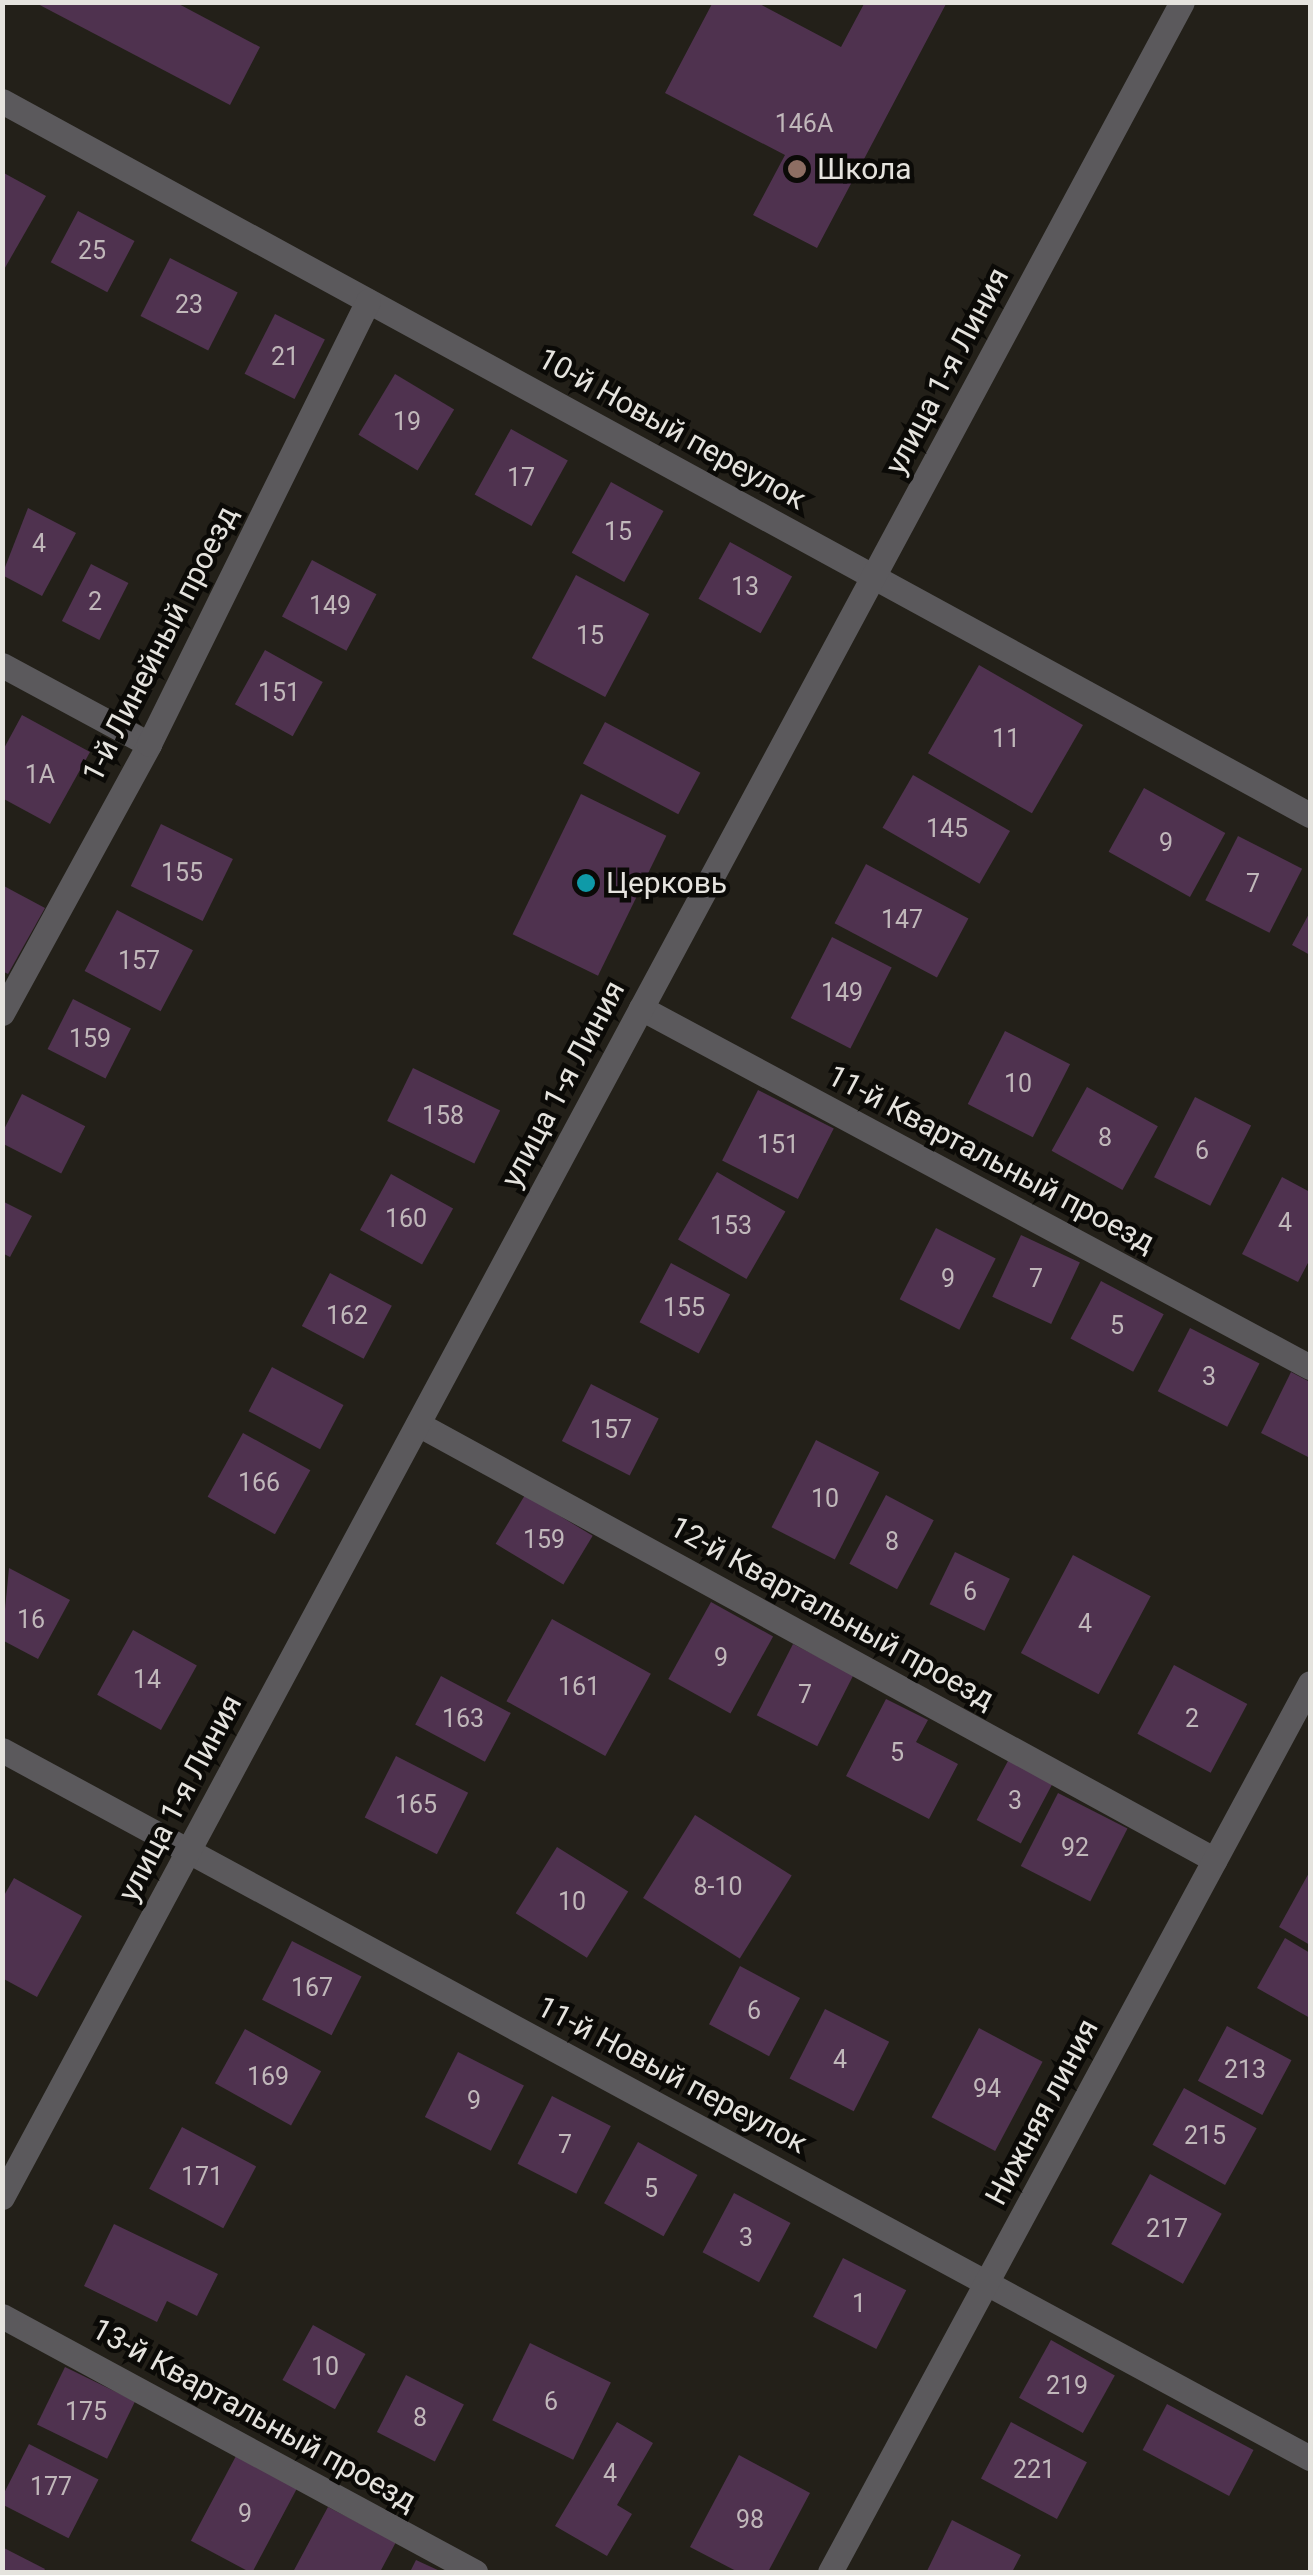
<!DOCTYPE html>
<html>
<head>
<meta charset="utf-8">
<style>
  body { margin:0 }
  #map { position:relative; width:1313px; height:2575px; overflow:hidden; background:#232019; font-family:Roboto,sans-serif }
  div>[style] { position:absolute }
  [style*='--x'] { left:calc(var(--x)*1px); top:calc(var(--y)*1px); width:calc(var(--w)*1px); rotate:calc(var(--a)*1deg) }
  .building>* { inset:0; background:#4f324f; transform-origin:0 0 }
  .street>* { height:25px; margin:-12.5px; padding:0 12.5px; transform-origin:12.5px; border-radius:12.5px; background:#5b595c }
  .dots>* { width:28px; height:28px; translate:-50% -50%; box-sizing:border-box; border:5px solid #0b0a07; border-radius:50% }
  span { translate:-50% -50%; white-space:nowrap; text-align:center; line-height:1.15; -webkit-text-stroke:9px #0b0a07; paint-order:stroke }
  .number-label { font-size:25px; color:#c0b7ba }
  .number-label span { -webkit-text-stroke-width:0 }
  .poi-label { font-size:30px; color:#e5e3de }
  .left { translate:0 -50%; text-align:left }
  .street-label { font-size:30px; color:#e5e3de }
  .frame { position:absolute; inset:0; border:5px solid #e5e3de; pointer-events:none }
</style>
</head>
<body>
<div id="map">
  <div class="building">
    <div style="clip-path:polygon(34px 2px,175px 2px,260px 47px,230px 105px)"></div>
    <div style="clip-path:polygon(713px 2px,756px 2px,841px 47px,865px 2px,947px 2px,817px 248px,753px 215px,785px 155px,665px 93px)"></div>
    <div style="clip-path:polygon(2px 172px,46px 196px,2px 273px)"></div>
    <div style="left:78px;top:211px;width:64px;height:58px;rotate:28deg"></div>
    <div style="left:170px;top:258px;width:76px;height:65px;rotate:27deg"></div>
    <div style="left:275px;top:314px;width:56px;height:67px;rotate:27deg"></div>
    <div style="left:395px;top:374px;width:69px;height:71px;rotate:31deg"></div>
    <div style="left:511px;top:429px;width:65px;height:75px;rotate:29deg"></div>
    <div style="left:611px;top:482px;width:60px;height:81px;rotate:29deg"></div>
    <div style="clip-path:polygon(28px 508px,76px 533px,42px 596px,2px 575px)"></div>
    <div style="left:730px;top:542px;width:71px;height:65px;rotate:29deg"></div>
    <div style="left:312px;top:560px;width:73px;height:64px;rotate:28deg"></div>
    <div style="left:91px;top:564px;width:42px;height:64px;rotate:27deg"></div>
    <div style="left:576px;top:575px;width:83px;height:94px;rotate:28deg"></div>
    <div style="left:265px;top:650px;width:66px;height:62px;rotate:29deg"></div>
    <div style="left:979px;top:665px;width:120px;height:102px;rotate:30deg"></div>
    <div style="clip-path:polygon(22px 715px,90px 752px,50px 824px,2px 798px,2px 752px)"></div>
    <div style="left:605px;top:722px;width:108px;height:47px;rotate:28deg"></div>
    <div style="left:913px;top:775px;width:112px;height:61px;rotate:30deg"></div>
    <div style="left:1144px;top:788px;width:93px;height:73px;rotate:29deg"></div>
    <div style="left:581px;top:794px;width:95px;height:156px;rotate:26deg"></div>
    <div style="left:161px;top:824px;width:80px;height:69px;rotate:26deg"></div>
    <div style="left:1238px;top:836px;width:72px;height:72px;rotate:27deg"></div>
    <div style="left:866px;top:864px;width:116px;height:67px;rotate:28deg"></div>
    <div style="clip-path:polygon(2px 885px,45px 908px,8px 974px,2px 971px)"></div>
    <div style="left:117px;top:910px;width:86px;height:69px;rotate:28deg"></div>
    <div style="clip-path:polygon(1310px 912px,1310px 955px,1292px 945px)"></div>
    <div style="left:832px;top:937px;width:67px;height:91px;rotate:27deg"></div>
    <div style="left:73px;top:999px;width:65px;height:56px;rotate:27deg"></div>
    <div style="left:1005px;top:1031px;width:73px;height:82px;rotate:27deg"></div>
    <div style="left:413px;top:1068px;width:97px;height:59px;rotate:26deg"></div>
    <div style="left:1087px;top:1087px;width:81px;height:73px;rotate:29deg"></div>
    <div style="left:758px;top:1090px;width:85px;height:79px;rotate:27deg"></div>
    <div style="left:22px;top:1094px;width:71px;height:53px;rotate:27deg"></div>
    <div style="left:1195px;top:1097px;width:63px;height:90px;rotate:27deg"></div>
    <div style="left:717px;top:1172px;width:79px;height:78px;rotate:30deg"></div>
    <div style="left:391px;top:1174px;width:71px;height:64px;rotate:29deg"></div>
    <div style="clip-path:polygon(1282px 1177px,1310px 1192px,1310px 1259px,1298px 1282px,1242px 1254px)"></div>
    <div style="clip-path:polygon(2px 1201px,32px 1216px,10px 1257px,2px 1253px)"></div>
    <div style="left:936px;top:1228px;width:67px;height:80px;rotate:27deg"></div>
    <div style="left:1021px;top:1235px;width:65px;height:68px;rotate:25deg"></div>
    <div style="left:671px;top:1263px;width:67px;height:67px;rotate:28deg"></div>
    <div style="left:330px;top:1273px;width:70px;height:60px;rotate:28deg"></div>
    <div style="left:1101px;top:1281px;width:71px;height:65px;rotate:28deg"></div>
    <div style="left:1190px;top:1328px;width:78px;height:71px;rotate:27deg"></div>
    <div style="left:272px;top:1367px;width:81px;height:50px;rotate:28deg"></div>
    <div style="clip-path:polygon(1291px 1372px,1310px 1382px,1310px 1458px,1261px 1433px)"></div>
    <div style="left:591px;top:1384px;width:76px;height:64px;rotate:27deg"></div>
    <div style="left:243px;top:1433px;width:77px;height:73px;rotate:29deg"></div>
    <div style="left:816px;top:1440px;width:71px;height:98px;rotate:27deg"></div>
    <div style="left:525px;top:1495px;width:79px;height:57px;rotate:31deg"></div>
    <div style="left:886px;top:1495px;width:54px;height:78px;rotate:28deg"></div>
    <div style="left:955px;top:1552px;width:61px;height:58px;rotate:26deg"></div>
    <div style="left:1073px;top:1555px;width:88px;height:111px;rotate:28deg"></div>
    <div style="clip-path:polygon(9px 1568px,70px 1600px,38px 1659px,2px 1640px)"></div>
    <div style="left:711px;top:1602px;width:71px;height:88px;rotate:29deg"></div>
    <div style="left:552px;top:1619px;width:113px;height:94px;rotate:29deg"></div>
    <div style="left:133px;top:1630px;width:73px;height:74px;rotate:29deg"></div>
    <div style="left:793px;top:1644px;width:68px;height:80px;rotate:27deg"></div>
    <div style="left:1174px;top:1665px;width:83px;height:78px;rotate:28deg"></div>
    <div style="left:441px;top:1676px;width:79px;height:55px;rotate:28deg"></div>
    <div style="clip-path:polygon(886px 1699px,928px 1720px,916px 1742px,958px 1764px,929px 1819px,846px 1776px)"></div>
    <div style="left:396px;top:1756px;width:81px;height:69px;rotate:27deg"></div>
    <div style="left:1009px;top:1759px;width:50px;height:69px;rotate:28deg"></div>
    <div style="left:1058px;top:1793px;width:78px;height:82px;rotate:27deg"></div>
    <div style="left:695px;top:1815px;width:114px;height:98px;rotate:32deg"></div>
    <div style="left:557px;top:1847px;width:84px;height:78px;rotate:32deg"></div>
    <div style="clip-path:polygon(1310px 1871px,1310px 1945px,1279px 1927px)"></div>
    <div style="clip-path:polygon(14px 1878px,82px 1916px,37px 1997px,2px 1978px,2px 1899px)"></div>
    <div style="clip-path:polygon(1285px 1938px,1310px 1953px,1310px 2018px,1257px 1988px)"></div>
    <div style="left:292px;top:1941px;width:78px;height:66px;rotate:27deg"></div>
    <div style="left:740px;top:1966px;width:68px;height:66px;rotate:28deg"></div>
    <div style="left:825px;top:2009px;width:72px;height:78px;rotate:27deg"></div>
    <div style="left:1227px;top:2026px;width:73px;height:62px;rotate:28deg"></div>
    <div style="left:979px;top:2028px;width:72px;height:101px;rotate:28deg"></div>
    <div style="left:245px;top:2029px;width:87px;height:62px;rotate:29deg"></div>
    <div style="left:458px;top:2052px;width:74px;height:73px;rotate:27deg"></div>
    <div style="left:1184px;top:2088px;width:83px;height:65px;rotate:29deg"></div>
    <div style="left:552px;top:2096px;width:66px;height:76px;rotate:27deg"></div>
    <div style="left:182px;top:2127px;width:84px;height:70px;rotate:28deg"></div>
    <div style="left:638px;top:2142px;width:68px;height:70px;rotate:29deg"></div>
    <div style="left:1150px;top:2174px;width:82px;height:80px;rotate:29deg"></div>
    <div style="left:734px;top:2193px;width:64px;height:67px;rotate:28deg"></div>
    <div style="clip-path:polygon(114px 2224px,218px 2274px,197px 2316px,167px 2301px,157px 2322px,84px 2286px)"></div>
    <div style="left:843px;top:2258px;width:71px;height:66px;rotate:27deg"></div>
    <div style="left:313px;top:2325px;width:60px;height:63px;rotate:29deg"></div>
    <div style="left:1051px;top:2340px;width:73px;height:66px;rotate:29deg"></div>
    <div style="left:530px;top:2343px;width:90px;height:86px;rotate:26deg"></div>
    <div style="left:65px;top:2367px;width:78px;height:64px;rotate:26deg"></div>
    <div style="left:406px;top:2375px;width:65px;height:64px;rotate:27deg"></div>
    <div style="left:1167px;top:2404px;width:98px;height:52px;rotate:28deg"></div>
    <div style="clip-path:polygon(617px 2422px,653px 2443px,617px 2505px,632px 2514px,607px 2556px,555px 2526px)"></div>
    <div style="left:1011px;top:2422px;width:86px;height:64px;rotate:28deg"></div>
    <div style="left:29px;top:2444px;width:78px;height:66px;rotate:27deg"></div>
    <div style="clip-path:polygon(739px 2455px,810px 2493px,768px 2572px,738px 2572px,690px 2547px)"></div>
    <div style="left:236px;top:2456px;width:69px;height:96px;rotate:28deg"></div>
    <div style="clip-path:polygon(328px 2507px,396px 2542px,380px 2572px,293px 2572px)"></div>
    <div style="clip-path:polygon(952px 2520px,1021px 2555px,1012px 2572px,927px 2571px)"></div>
    <div style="clip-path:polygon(2px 2547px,45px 2569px,43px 2572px,2px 2572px)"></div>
    <div style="clip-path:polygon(416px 2560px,442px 2572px,410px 2572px)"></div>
  </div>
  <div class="street">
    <div style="--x:2;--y:101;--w:1490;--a:28.63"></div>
    <div style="--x:2;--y:665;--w:167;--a:28.3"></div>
    <div style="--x:641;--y:1008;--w:759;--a:28.22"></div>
    <div style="--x:2;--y:1013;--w:307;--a:-61.3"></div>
    <div style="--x:149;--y:744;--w:494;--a:-63.7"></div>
    <div style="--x:418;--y:1424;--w:908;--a:28.68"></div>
    <div style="--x:2;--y:1750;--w:1487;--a:28.43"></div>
    <div style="--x:2;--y:2197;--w:2492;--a:-61.74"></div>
    <div style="--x:2;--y:2316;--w:538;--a:28.42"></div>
    <div style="--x:830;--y:2572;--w:1010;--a:-61.63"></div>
  </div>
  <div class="dots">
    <div style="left:797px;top:169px;background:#8d6e63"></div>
    <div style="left:586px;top:883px;background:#0f9aa8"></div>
  </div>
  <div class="number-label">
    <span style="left:804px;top:124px">146А</span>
    <span style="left:92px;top:251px">25</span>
    <span style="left:189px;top:305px">23</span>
    <span style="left:285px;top:357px">21</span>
    <span style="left:407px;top:422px">19</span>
    <span style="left:521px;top:478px">17</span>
    <span style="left:618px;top:532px">15</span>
    <span style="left:39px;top:544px">4</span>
    <span style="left:745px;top:587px">13</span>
    <span style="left:95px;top:602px">2</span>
    <span style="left:330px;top:606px">149</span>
    <span style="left:590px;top:636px">15</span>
    <span style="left:279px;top:693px">151</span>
    <span style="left:1006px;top:739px">11</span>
    <span style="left:40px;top:775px">1А</span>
    <span style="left:947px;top:829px">145</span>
    <span style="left:1166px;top:843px">9</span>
    <span style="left:182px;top:873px">155</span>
    <span style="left:1253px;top:884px">7</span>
    <span style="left:902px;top:920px">147</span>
    <span style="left:139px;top:961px">157</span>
    <span style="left:842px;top:993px">149</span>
    <span style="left:90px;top:1039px">159</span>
    <span style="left:1018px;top:1084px">10</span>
    <span style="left:443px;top:1116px">158</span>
    <span style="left:1105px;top:1138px">8</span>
    <span style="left:778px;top:1145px">151</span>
    <span style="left:1202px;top:1151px">6</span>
    <span style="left:406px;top:1219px">160</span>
    <span style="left:1285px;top:1223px">4</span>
    <span style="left:731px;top:1226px">153</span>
    <span style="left:948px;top:1279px">9</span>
    <span style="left:1036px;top:1279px">7</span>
    <span style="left:684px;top:1308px">155</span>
    <span style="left:347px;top:1316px">162</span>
    <span style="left:1117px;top:1326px">5</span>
    <span style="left:1209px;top:1377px">3</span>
    <span style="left:611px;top:1430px">157</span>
    <span style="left:259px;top:1483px">166</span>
    <span style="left:825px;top:1499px">10</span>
    <span style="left:544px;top:1540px">159</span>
    <span style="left:892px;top:1542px">8</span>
    <span style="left:970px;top:1592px">6</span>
    <span style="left:31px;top:1620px">16</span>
    <span style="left:1085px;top:1624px">4</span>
    <span style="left:721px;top:1658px">9</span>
    <span style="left:147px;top:1680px">14</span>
    <span style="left:579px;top:1687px">161</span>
    <span style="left:805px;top:1695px">7</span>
    <span style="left:463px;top:1719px">163</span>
    <span style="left:1192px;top:1719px">2</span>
    <span style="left:897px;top:1753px">5</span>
    <span style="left:1015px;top:1801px">3</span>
    <span style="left:416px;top:1805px">165</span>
    <span style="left:1075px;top:1848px">92</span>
    <span style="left:718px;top:1887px">8-10</span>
    <span style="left:572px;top:1902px">10</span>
    <span style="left:312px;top:1988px">167</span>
    <span style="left:754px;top:2011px">6</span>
    <span style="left:840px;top:2060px">4</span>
    <span style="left:1245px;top:2070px">213</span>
    <span style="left:268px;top:2077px">169</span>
    <span style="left:987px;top:2089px">94</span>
    <span style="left:474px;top:2101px">9</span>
    <span style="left:1205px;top:2136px">215</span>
    <span style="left:565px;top:2145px">7</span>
    <span style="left:202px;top:2177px">171</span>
    <span style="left:651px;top:2189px">5</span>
    <span style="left:1167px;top:2229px">217</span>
    <span style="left:746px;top:2238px">3</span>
    <span style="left:859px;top:2304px">1</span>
    <span style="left:325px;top:2367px">10</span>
    <span style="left:1067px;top:2386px">219</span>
    <span style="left:551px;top:2402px">6</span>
    <span style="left:86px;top:2412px">175</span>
    <span style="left:420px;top:2418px">8</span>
    <span style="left:1034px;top:2470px">221</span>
    <span style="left:610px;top:2474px">4</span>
    <span style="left:51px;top:2487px">177</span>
    <span style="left:245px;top:2514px">9</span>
    <span style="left:750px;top:2520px">98</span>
  </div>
  <div class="poi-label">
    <span class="left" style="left:817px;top:169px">Школа</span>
    <span class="left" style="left:606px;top:883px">Церковь</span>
  </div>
  <div class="street-label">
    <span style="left:947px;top:371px;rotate:-62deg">улица 1-я Линия</span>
    <span style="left:672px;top:429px;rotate:29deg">10-й Новый переулок</span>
    <span style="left:160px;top:644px;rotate:-63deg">1-й Линейный проезд</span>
    <span style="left:563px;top:1084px;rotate:-62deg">улица 1-я Линия</span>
    <span style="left:991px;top:1159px;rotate:28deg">11-й Квартальный проезд</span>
    <span style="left:832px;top:1613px;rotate:29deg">12-й Квартальный проезд</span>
    <span style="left:180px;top:1798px;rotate:-62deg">улица 1-я Линия</span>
    <span style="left:672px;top:2075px;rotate:28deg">11-й Новый переулок</span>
    <span style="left:1042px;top:2112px;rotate:-62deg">Нижняя линия</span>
    <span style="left:254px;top:2415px;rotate:29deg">13-й Квартальный проезд</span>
  </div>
  <div class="frame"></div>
</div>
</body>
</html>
